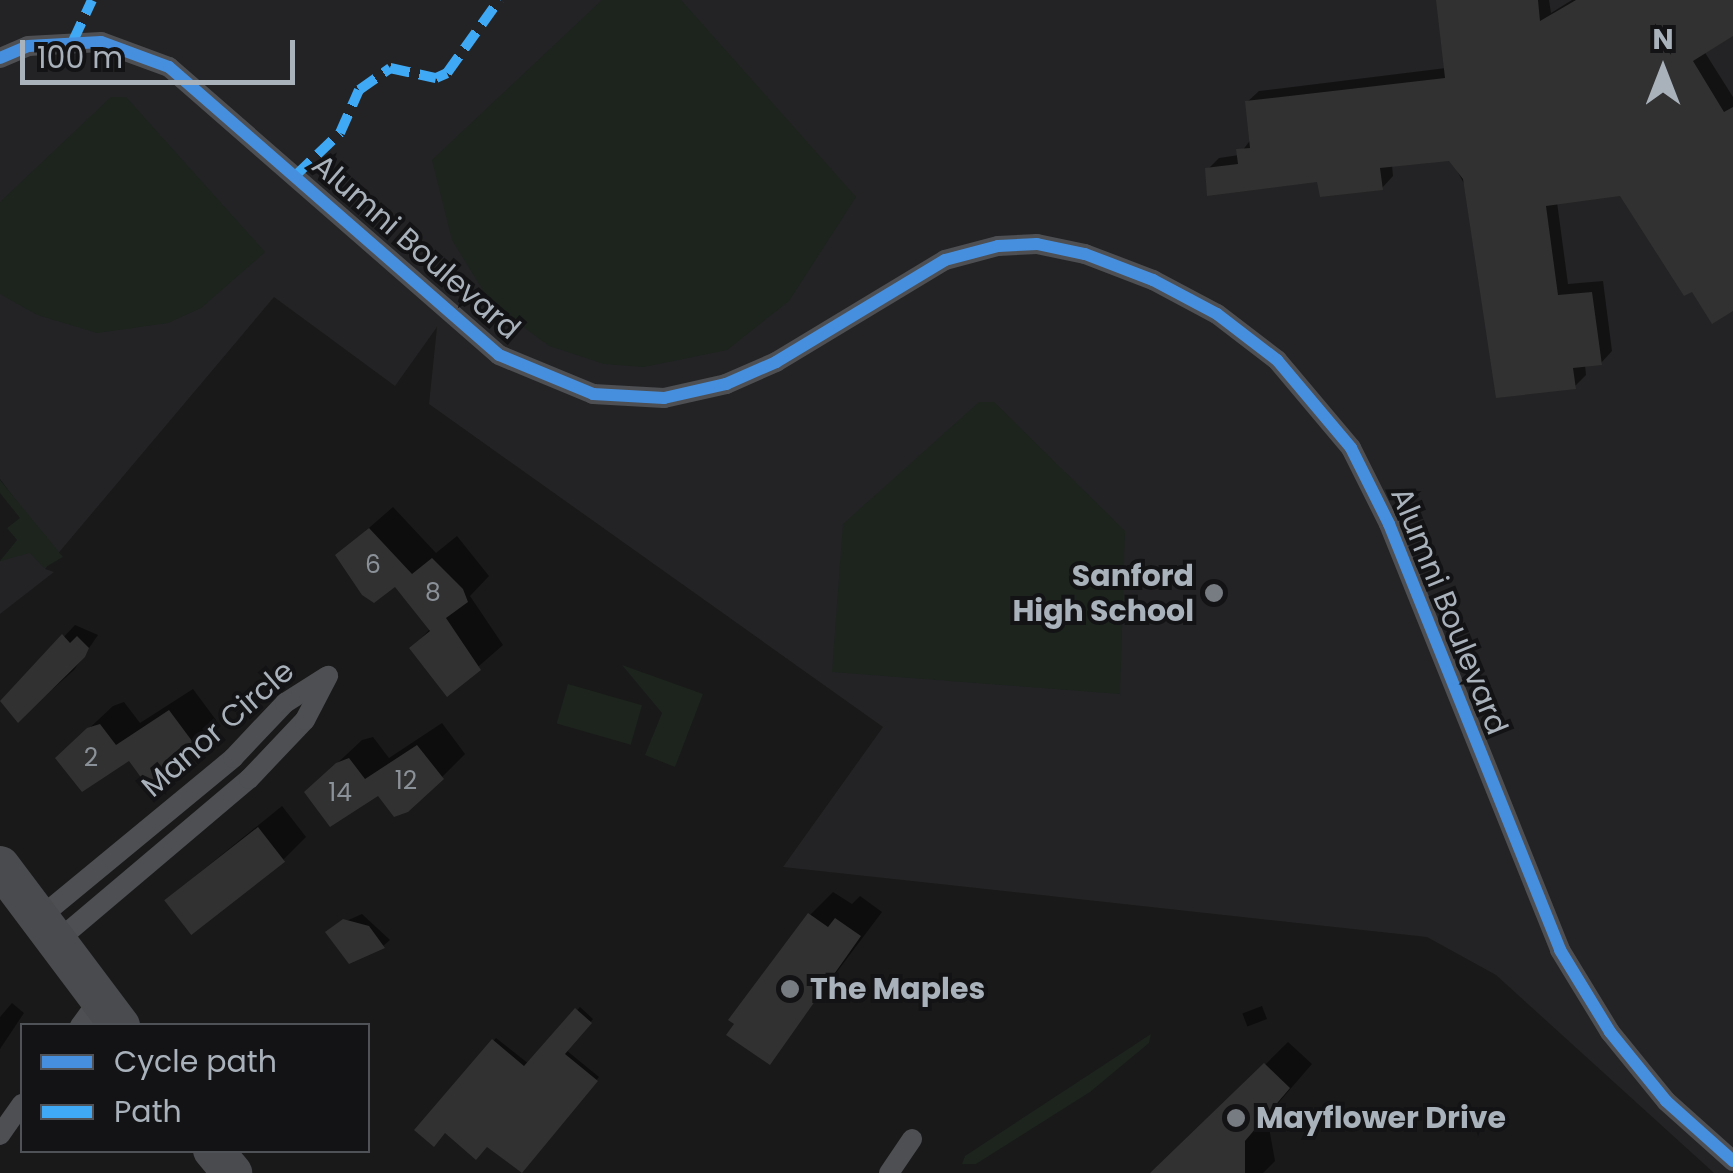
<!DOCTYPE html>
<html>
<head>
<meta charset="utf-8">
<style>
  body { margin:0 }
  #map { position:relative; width:1733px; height:1173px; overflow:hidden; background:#191919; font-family:Poppins,sans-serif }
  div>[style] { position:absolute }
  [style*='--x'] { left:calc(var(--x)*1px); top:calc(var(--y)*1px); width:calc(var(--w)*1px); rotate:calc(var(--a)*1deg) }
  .built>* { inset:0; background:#232325 }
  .green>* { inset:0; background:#1c241d; transform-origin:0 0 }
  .shadow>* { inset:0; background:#0007; transform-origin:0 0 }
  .building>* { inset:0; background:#313131; transform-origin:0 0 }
  .street>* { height:20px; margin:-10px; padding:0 10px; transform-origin:10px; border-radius:10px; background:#4d4f52 }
  .highway>* { height:40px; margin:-20px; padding:0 20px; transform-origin:20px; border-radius:20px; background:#4a4b4e }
  .quiet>* { height:10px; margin-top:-5px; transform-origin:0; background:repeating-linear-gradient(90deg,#3fa9f5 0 20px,transparent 0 30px) }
  .cycleway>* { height:12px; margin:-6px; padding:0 6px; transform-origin:6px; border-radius:6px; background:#468fdf }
  .dots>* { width:28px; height:28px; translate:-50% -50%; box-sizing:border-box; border:5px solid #131315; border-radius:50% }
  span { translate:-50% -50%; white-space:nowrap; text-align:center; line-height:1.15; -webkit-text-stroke:8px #131315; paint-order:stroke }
  .number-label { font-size:25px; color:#8b9198 }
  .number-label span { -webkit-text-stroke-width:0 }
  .street-label { font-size:30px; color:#a9b1bb }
  .poi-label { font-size:30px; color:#a9b1bb; font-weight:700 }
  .right { translate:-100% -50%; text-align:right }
  .left { translate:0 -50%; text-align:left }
  .legend { position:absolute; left:20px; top:1023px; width:350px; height:130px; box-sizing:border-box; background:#131315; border:2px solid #4f5257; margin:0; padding:12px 18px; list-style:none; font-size:30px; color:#a9b1bb }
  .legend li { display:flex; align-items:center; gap:20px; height:50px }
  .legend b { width:50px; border:2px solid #4f5257 }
  .north { position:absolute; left:1613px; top:20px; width:100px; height:100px; -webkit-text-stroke:8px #131315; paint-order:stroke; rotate:0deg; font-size:28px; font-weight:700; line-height:40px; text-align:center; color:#a9b1bb }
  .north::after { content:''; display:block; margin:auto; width:35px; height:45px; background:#a9b1bb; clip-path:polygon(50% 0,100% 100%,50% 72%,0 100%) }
  .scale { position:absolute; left:20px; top:40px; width:275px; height:45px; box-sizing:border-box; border:5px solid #a9b1bb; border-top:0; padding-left:12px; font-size:30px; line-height:35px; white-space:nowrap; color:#a9b1bb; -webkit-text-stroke:8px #131315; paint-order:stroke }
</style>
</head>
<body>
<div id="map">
  <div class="built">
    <div style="clip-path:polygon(0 0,1733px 0,1733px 1173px,1714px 1173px,1496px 975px,1427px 937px,783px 867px,883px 727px,429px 404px,437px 327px,395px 386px,274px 297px,45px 569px,54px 572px,0 614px,0 561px,38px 530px,0 479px)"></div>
  </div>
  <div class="green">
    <div style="clip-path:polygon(602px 0,681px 0,856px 197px,789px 301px,727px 350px,644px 367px,604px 364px,549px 346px,490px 302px,452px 240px,432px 160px)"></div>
    <div style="clip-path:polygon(111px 97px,126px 97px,265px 252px,201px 308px,168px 323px,97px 333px,37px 315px,0 294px,0 202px)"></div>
    <div style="clip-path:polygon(979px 402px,994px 402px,1125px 531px,1120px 694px,832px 672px,843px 524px)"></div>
    <div style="clip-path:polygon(0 480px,63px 557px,44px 568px,30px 553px,0 561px,17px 540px,7px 528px,20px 518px,0 493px)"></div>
    <div style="clip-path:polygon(622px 665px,703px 694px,675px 767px,645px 755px,662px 713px)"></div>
    <div style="left:568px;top:684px;width:77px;height:41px;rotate:16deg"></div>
    <div style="clip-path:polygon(1151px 1034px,1149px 1043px,1090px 1092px,976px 1164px,962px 1164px,965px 1156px)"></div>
  </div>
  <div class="shadow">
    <div style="clip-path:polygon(1439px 0,1549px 0,1551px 13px,1572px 0,1733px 0,1733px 33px,1704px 51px,1733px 97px,1733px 308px,1622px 193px,1557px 202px,1568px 284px,1603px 281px,1612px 351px,1601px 363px,1585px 365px,1586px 375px,1575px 386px,1450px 158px,1392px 165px,1393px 176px,1382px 188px,1208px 169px,1219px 158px,1239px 155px,1252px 138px,1247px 102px,1259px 91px,1446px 68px)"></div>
    <div style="clip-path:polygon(393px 507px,436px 553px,457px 536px,489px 576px,470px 596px,503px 645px,448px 693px,412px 648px,431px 628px,395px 583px,338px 555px)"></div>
    <div style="clip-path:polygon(75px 625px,98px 635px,74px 670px,18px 720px,2px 703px)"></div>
    <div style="clip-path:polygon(193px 689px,216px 720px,194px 743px,130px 758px,82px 735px,113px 706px,124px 702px,140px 723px)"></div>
    <div style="clip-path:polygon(442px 723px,465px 754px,442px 777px,378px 793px,330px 770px,362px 740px,373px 737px,389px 758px)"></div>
    <div style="clip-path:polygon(282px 806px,306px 837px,283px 860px,167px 899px)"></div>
    <div style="clip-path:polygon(833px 892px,852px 904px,860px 896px,882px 912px,769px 1062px,737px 1024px,810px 915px)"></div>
    <div style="clip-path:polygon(362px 914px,390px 940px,383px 946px,335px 926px)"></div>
    <div style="clip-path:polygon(12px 1003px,24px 1013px,0 1049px,0 1017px)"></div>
    <div style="left:1262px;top:1006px;width:14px;height:21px;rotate:69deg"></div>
    <div style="clip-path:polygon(580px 1007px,593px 1019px,566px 1050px,599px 1077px,520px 1171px,487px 1144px,445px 1130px,418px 1130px,496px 1038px,529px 1064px)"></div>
    <div style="clip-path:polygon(1288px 1042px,1312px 1064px,1267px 1116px,1275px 1161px,1263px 1173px,1156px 1173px)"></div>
  </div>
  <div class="building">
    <div style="clip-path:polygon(1436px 0,1538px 0,1540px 21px,1576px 0,1733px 0,1733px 36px,1693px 61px,1724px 112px,1733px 107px,1733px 311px,1712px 324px,1692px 292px,1684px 296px,1620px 196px,1546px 206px,1558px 295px,1592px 292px,1602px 365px,1573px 368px,1576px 389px,1496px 398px,1463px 179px,1449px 161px,1380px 168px,1383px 190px,1320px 197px,1317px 182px,1207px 196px,1205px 168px,1238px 164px,1236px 149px,1250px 148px,1245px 101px,1445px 78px)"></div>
    <div style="clip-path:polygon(369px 528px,412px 574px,432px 558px,463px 589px,468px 602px,446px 618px,481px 670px,447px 697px,409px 648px,430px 631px,395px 587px,374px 603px,362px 595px,335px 555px)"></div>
    <div style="clip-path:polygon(62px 634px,70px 643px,77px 636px,89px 648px,85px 657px,18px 723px,0 701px)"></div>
    <div style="clip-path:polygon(169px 710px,195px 745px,159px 777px,145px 783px,129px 761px,82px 792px,55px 758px,87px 728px,100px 724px,116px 745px)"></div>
    <div style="clip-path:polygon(417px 745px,444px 779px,408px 812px,394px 817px,378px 796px,330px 827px,304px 792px,336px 763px,349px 758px,365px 779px)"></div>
    <div style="left:258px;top:827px;width:44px;height:119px;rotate:52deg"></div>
    <div style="clip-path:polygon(808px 913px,828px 927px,835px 918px,861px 936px,770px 1065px,726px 1035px,734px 1024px,728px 1020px)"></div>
    <div style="clip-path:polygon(343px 919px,369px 926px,385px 948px,349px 964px,325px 932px)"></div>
    <div style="clip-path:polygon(575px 1008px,592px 1023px,565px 1054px,598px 1081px,522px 1173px,487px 1147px,476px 1160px,445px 1133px,434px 1147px,414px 1130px,492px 1039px,524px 1066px)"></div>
    <div style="clip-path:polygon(1264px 1063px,1290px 1088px,1245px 1141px,1245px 1173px,1150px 1173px)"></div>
  </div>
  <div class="street">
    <div style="--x:0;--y:58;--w:30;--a:-23"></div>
    <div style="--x:28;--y:46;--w:73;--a:-3.1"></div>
    <div style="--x:101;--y:42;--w:72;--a:20.2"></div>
    <div style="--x:169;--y:67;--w:438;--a:41.1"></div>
    <div style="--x:499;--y:355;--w:102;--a:22.5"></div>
    <div style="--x:593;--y:394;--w:71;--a:3.2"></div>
    <div style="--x:664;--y:398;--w:64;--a:-12.7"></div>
    <div style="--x:726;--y:384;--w:55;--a:-23.7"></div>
    <div style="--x:776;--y:362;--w:197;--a:-31.1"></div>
    <div style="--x:945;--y:260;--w:55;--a:-14.8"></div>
    <div style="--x:998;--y:246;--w:39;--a:-3"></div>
    <div style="--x:1037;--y:244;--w:49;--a:11.8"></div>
    <div style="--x:1085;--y:254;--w:73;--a:20.9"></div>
    <div style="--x:1153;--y:280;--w:72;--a:28"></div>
    <div style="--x:1217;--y:314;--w:76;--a:37.5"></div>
    <div style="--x:1277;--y:360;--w:115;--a:49.9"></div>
    <div style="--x:1351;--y:448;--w:85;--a:63.4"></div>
    <div style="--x:1389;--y:524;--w:459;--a:68.1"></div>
    <div style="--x:1560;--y:950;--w:96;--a:58.6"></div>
    <div style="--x:1610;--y:1032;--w:89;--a:50.9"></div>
    <div style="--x:1666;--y:1101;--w:90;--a:41.8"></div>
    <div style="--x:38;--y:919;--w:253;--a:-39.5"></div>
    <div style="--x:233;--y:758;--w:76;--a:-46.6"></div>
    <div style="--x:285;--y:703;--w:49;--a:-32.4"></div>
    <div style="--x:56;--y:942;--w:253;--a:-40.2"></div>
    <div style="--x:249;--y:779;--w:81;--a:-46.5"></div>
    <div style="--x:305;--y:720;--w:50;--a:-62.4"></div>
    <div style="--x:80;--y:1026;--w:34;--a:-54"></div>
    <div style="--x:0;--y:1135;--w:38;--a:-55"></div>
    <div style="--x:889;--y:1173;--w:41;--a:-55.9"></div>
  </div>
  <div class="highway">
    <div style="--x:0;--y:866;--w:200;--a:53.1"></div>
    <div style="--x:213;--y:1150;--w:30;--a:50"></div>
  </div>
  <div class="quiet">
    <div style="--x:73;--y:41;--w:45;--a:-65.1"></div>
    <div style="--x:296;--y:175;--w:61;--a:-43.7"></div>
    <div style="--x:340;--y:133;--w:47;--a:-66.2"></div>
    <div style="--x:359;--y:90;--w:38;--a:-35"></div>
    <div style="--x:390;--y:68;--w:47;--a:12.3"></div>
    <div style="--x:436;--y:78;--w:12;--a:-24"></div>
    <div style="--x:447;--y:73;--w:90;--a:-54.5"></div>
  </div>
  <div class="cycleway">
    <div style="--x:0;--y:58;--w:30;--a:-23"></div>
    <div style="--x:28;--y:46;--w:73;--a:-3.1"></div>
    <div style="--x:101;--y:42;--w:72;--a:20.2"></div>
    <div style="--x:169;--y:67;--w:438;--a:41.1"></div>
    <div style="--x:499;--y:355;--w:102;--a:22.5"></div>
    <div style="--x:593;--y:394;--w:71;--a:3.2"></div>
    <div style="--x:664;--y:398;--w:64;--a:-12.7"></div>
    <div style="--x:726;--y:384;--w:55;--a:-23.7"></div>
    <div style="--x:776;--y:362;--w:197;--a:-31.1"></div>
    <div style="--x:945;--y:260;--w:55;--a:-14.8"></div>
    <div style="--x:998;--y:246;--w:39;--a:-3"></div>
    <div style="--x:1037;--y:244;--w:49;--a:11.8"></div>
    <div style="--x:1085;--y:254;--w:73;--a:20.9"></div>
    <div style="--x:1153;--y:280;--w:72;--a:28"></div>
    <div style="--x:1217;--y:314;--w:76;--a:37.5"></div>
    <div style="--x:1277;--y:360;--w:115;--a:49.9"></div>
    <div style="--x:1351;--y:448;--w:85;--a:63.4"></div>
    <div style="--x:1389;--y:524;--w:459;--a:68.1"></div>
    <div style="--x:1560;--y:950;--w:96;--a:58.6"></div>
    <div style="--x:1610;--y:1032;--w:89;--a:50.9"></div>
    <div style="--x:1666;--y:1101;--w:90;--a:41.8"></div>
  </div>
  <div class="dots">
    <div style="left:1214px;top:593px;background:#777c82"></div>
    <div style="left:790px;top:989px;background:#777c82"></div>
    <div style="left:1236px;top:1118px;background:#777c82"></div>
  </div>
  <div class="number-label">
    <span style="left:373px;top:565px">6</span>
    <span style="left:433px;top:593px">8</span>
    <span style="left:91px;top:758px">2</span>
    <span style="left:406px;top:781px">12</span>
    <span style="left:340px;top:793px">14</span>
  </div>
  <div class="street-label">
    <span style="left:416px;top:247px;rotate:41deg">Alumni Boulevard</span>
    <span style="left:1449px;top:611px;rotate:68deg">Alumni Boulevard</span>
    <span style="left:218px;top:729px;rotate:-41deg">Manor Circle</span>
  </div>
  <div class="poi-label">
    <span class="right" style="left:1194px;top:593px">Sanford<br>High School</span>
    <span class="left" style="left:810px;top:989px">The Maples</span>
    <span class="left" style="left:1256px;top:1118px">Mayflower Drive</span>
  </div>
  <ul class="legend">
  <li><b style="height:12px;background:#468fdf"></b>Cycle path</li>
  <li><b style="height:12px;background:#3fa9f5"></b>Path</li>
  </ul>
  <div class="north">N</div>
  <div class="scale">100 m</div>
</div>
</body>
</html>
